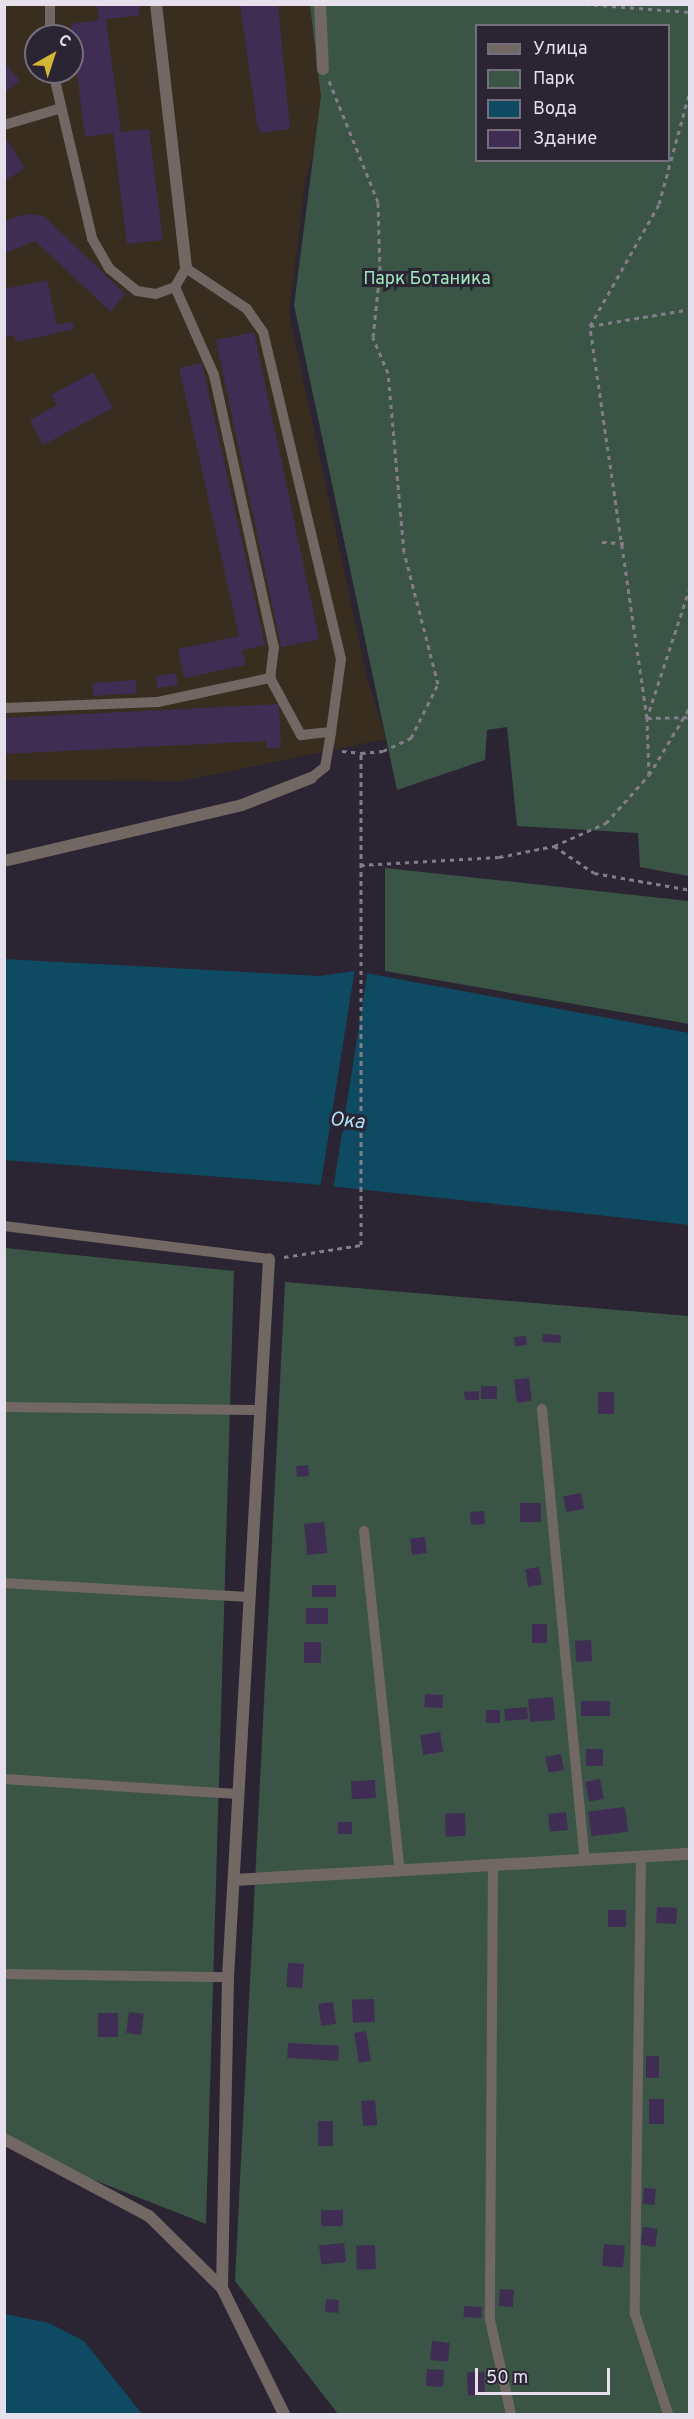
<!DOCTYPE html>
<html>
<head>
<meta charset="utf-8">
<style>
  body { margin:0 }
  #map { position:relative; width:694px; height:2419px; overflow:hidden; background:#2b2433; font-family:Overpass,sans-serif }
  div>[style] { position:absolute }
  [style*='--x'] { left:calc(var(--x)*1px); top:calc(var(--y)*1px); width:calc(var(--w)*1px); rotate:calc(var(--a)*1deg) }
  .industrial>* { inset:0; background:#382d1e }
  .green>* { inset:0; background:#3a5545 }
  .water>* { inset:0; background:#0e4a61 }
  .pier>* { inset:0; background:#2b2433; transform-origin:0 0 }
  .building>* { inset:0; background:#402d53; transform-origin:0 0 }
  .path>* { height:3px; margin-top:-1.5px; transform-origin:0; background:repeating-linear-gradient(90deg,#837d8a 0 4.5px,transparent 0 9px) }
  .service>* { height:10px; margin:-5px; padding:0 5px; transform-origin:5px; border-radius:5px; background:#716864 }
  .minor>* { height:12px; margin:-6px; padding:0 6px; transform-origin:6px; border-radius:6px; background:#716864 }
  span { translate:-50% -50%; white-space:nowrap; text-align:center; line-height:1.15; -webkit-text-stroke:6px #2b2433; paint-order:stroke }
  .park-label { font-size:18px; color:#9be8bb }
  .water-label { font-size:20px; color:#b1e1f9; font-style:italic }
  .frame { position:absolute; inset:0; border:6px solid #e5e0eb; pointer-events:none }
  .legend { position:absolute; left:475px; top:24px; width:195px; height:138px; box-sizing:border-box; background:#2b2433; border:2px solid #756f7d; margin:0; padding:8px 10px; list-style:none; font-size:18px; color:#e5e0eb }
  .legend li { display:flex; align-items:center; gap:12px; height:30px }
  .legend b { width:30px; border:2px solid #756f7d }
  .north { position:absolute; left:24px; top:24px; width:60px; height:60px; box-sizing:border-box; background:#2b2433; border:2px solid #756f7d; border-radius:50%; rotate:39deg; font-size:16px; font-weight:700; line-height:24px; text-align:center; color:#e5e0eb }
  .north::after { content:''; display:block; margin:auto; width:21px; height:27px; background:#d3b635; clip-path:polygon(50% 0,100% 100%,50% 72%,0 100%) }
  .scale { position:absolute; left:475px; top:2368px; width:135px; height:27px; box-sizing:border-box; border:3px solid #e5e0eb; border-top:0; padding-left:8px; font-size:18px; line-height:21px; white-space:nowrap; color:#e5e0eb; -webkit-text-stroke:4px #2b2433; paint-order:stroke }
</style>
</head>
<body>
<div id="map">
  <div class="industrial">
    <div style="clip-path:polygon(evenodd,5px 5px,315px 5px,332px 84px,305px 182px,289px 314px,367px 678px,386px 739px,182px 781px,5px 780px,5px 5px,36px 36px,72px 36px,72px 72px,36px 72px,36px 36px)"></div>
  </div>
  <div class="green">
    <div style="clip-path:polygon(evenodd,310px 5px,689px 5px,688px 876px,640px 867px,638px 833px,517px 826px,507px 727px,487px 730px,485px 760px,397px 790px,294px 305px,321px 96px,310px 5px,476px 26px,668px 26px,668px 160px,476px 160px,476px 26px)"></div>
    <div style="clip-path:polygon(385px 868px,689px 901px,689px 1024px,385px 971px)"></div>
    <div style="clip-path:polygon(5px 1248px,234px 1271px,206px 2224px,5px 2145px)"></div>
    <div style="clip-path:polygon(285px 1282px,689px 1316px,689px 2414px,338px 2414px,235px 2281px)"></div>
  </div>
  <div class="water">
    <div style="clip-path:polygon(4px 959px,320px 976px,354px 971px,689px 1033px,689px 1225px,311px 1184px,5px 1160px)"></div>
    <div style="clip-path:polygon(5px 2314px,49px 2323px,84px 2341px,142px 2414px,5px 2414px)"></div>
  </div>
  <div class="pier">
    <div style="left:355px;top:968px;width:13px;height:225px;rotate:9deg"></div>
  </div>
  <div class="building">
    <div style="clip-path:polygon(97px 4px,139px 4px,140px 15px,106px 19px,121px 132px,149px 129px,163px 240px,127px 244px,113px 133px,85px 137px,71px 24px,99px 20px)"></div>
    <div style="clip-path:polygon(240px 4px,278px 4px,290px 129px,261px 133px,257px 125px)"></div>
    <div style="clip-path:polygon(4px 62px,20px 81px,4px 93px)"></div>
    <div style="clip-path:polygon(5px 137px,25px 168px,5px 181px)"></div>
    <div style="clip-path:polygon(26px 214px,44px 216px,125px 294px,111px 312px,35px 241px,4px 254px,4px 221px)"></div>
    <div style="clip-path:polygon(47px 280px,57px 325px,72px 322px,74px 329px,16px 342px,14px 335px,4px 337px,4px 289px)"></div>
    <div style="left:254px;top:332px;width:314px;height:39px;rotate:78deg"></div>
    <div style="clip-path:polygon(202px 363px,265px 645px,242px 650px,246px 665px,184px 678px,178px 649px,239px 636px,179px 368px)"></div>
    <div style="clip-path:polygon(93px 372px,113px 408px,43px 445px,30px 420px,57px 405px,51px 395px)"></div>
    <div style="left:176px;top:673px;width:12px;height:21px;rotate:81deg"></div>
    <div style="left:136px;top:680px;width:13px;height:44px;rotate:86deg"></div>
    <div style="clip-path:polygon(279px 704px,281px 748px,266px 748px,266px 741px,4px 754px,4px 718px)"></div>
    <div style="left:543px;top:1334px;width:18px;height:8px;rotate:3deg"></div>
    <div style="left:526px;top:1336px;width:9px;height:12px;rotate:84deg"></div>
    <div style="left:529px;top:1378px;width:23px;height:15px;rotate:83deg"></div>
    <div style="left:481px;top:1386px;width:16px;height:13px"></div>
    <div style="clip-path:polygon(479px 1391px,479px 1400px,465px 1400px,464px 1392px)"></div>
    <div style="left:598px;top:1392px;width:16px;height:22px"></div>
    <div style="left:308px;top:1465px;width:11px;height:12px;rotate:85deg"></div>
    <div style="left:581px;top:1493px;width:16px;height:18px;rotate:79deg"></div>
    <div style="left:520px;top:1503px;width:21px;height:19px"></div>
    <div style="left:484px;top:1511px;width:13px;height:14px;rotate:86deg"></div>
    <div style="left:324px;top:1522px;width:31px;height:20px;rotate:84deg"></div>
    <div style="left:425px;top:1537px;width:16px;height:15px;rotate:83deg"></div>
    <div style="left:539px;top:1567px;width:18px;height:14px;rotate:81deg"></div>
    <div style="left:336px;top:1585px;width:12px;height:24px;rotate:90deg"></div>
    <div style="left:306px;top:1608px;width:22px;height:16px"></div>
    <div style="left:532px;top:1624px;width:15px;height:19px"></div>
    <div style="left:591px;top:1640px;width:21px;height:16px;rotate:87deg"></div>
    <div style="left:304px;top:1642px;width:17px;height:21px"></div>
    <div style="left:425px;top:1694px;width:18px;height:13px;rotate:3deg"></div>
    <div style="left:553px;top:1697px;width:23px;height:25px;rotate:85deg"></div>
    <div style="left:581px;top:1701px;width:29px;height:15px"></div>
    <div style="left:527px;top:1707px;width:12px;height:23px;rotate:85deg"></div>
    <div style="left:486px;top:1710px;width:14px;height:13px"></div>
    <div style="left:440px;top:1732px;width:20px;height:20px;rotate:81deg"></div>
    <div style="left:586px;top:1749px;width:17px;height:17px"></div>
    <div style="left:561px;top:1754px;width:16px;height:16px;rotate:79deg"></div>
    <div style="left:600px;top:1779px;width:20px;height:15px;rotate:79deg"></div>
    <div style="left:375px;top:1780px;width:18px;height:24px;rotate:87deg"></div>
    <div style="left:625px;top:1807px;width:25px;height:37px;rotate:83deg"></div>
    <div style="left:566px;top:1812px;width:18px;height:18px;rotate:84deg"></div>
    <div style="left:465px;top:1813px;width:23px;height:20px;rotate:88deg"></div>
    <div style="left:338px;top:1822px;width:14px;height:12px"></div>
    <div style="left:657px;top:1907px;width:20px;height:16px;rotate:3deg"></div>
    <div style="left:608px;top:1910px;width:18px;height:17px"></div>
    <div style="left:288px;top:1963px;width:16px;height:24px;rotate:4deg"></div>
    <div style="left:374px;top:1999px;width:23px;height:22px;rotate:88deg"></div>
    <div style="left:333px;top:2002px;width:22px;height:15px;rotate:82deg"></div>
    <div style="left:129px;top:2012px;width:15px;height:21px;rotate:8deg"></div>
    <div style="left:98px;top:2013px;width:20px;height:24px"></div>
    <div style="left:366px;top:2031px;width:30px;height:12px;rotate:81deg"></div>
    <div style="left:288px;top:2043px;width:51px;height:15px;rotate:3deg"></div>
    <div style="left:646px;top:2056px;width:13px;height:22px"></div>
    <div style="left:649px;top:2099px;width:15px;height:25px"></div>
    <div style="left:375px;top:2100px;width:25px;height:14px;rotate:85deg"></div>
    <div style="left:318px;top:2121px;width:15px;height:25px"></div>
    <div style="left:644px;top:2188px;width:12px;height:16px;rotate:5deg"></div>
    <div style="left:343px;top:2210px;width:16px;height:22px;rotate:90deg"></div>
    <div style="left:643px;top:2227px;width:15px;height:18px;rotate:8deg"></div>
    <div style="left:344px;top:2243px;width:19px;height:25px;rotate:84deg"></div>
    <div style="left:604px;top:2244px;width:21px;height:22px;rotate:5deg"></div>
    <div style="left:375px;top:2245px;width:24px;height:19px;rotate:88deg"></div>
    <div style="left:500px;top:2289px;width:14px;height:17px;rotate:4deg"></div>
    <div style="left:326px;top:2299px;width:13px;height:13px;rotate:4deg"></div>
    <div style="left:464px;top:2306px;width:18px;height:11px;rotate:3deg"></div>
    <div style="left:432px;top:2341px;width:18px;height:19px;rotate:6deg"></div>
    <div style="left:427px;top:2369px;width:17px;height:17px;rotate:3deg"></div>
    <div style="left:484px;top:2372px;width:23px;height:17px;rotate:88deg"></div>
  </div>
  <div class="path">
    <div style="--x:585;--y:4;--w:105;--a:4.4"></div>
    <div style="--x:590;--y:326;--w:101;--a:-9.6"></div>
    <div style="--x:602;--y:542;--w:22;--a:3"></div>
    <div style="--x:690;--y:587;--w:138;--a:108.2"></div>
    <div style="--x:647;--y:718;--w:43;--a:-1.3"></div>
    <div style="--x:342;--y:751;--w:19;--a:6"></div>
    <div style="--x:649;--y:775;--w:57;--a:-92"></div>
    <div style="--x:647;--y:718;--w:396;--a:-98.3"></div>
    <div style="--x:590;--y:326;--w:140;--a:-60.5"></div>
    <div style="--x:659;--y:204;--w:117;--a:-74.7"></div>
    <div style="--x:554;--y:846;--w:48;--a:34"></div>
    <div style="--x:594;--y:873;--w:97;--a:10"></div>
    <div style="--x:360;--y:865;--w:139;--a:-3.3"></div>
    <div style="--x:499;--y:857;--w:56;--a:-11.3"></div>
    <div style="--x:554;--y:846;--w:57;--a:-23.9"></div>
    <div style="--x:606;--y:823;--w:64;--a:-48.1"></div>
    <div style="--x:649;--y:775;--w:79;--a:-58.9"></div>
    <div style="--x:284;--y:1257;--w:78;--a:-8.9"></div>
    <div style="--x:361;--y:1245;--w:492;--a:-90"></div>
    <div style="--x:361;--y:753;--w:22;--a:-5"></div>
    <div style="--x:383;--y:751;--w:31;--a:-25"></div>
    <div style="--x:411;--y:738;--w:60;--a:-63.4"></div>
    <div style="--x:438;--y:684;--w:136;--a:-104.4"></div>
    <div style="--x:404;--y:552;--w:180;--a:-95.1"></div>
    <div style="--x:388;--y:373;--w:39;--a:-113"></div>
    <div style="--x:373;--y:337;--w:67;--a:-84"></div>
    <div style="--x:380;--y:270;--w:68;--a:-91.7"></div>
    <div style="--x:378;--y:202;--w:131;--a:-112"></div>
  </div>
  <div class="service">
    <div style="--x:50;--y:36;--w:32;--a:-90"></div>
    <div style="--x:4;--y:125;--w:56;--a:-16.5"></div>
    <div style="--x:175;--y:287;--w:96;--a:66.1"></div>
    <div style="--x:214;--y:375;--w:279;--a:77.6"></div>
    <div style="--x:274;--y:647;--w:31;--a:97"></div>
    <div style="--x:4;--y:708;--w:154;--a:-2.2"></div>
    <div style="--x:158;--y:702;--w:115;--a:-12.1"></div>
    <div style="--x:270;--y:678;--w:65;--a:61.5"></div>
    <div style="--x:301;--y:735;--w:30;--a:-6"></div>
    <div style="--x:331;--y:732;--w:74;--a:-82.2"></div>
    <div style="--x:341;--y:659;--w:336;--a:-103.4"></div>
    <div style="--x:263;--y:332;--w:28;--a:-125"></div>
    <div style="--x:247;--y:309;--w:73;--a:-146.1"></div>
    <div style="--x:186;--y:268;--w:22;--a:120"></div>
    <div style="--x:175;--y:287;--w:20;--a:160"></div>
    <div style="--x:156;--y:294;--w:19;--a:-171"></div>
    <div style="--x:137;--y:291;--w:36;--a:-141"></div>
    <div style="--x:109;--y:268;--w:34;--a:-120"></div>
    <div style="--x:92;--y:238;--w:171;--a:-103.2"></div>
    <div style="--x:311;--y:778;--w:18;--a:-38"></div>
    <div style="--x:325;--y:767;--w:36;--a:-80"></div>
    <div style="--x:4;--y:1226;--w:267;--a:7.1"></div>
    <div style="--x:4;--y:1407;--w:256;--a:0.7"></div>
    <div style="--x:542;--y:1409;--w:453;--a:84.6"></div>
    <div style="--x:364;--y:1531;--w:342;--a:84"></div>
    <div style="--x:4;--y:1583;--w:245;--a:3.3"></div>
    <div style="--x:4;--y:1779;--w:234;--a:3.7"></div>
    <div style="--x:641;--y:1857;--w:457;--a:90.8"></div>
    <div style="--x:635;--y:2314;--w:105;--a:71.7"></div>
    <div style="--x:493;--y:1865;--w:455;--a:90.4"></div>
    <div style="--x:490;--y:2320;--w:96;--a:77.4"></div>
    <div style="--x:4;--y:1974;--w:224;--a:0.8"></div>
  </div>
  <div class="minor">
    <div style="--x:156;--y:4;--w:266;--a:83.5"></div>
    <div style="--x:320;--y:4;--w:65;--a:87.4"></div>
    <div style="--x:4;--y:861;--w:244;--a:-13.2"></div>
    <div style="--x:242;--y:805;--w:74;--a:-21.4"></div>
    <div style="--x:234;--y:1880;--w:457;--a:-3.3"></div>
    <div style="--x:4;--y:2139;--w:164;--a:28"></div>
    <div style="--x:149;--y:2216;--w:103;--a:44.6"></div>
    <div style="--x:222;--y:2288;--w:140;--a:63.8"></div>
    <div style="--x:222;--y:2288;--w:311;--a:-88.9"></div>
    <div style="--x:228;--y:1977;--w:719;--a:-86.73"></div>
  </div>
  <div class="park-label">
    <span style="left:427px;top:280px">Парк Ботаника</span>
  </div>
  <div class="water-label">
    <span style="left:347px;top:1122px;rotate:6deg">Ока</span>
  </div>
  <div class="frame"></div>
  <ul class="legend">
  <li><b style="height:8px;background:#716864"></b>Улица</li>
  <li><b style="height:16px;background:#3a5545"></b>Парк</li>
  <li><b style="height:16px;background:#0e4a61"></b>Вода</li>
  <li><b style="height:16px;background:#402d53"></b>Здание</li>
  </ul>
  <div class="north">С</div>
  <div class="scale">50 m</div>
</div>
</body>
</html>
